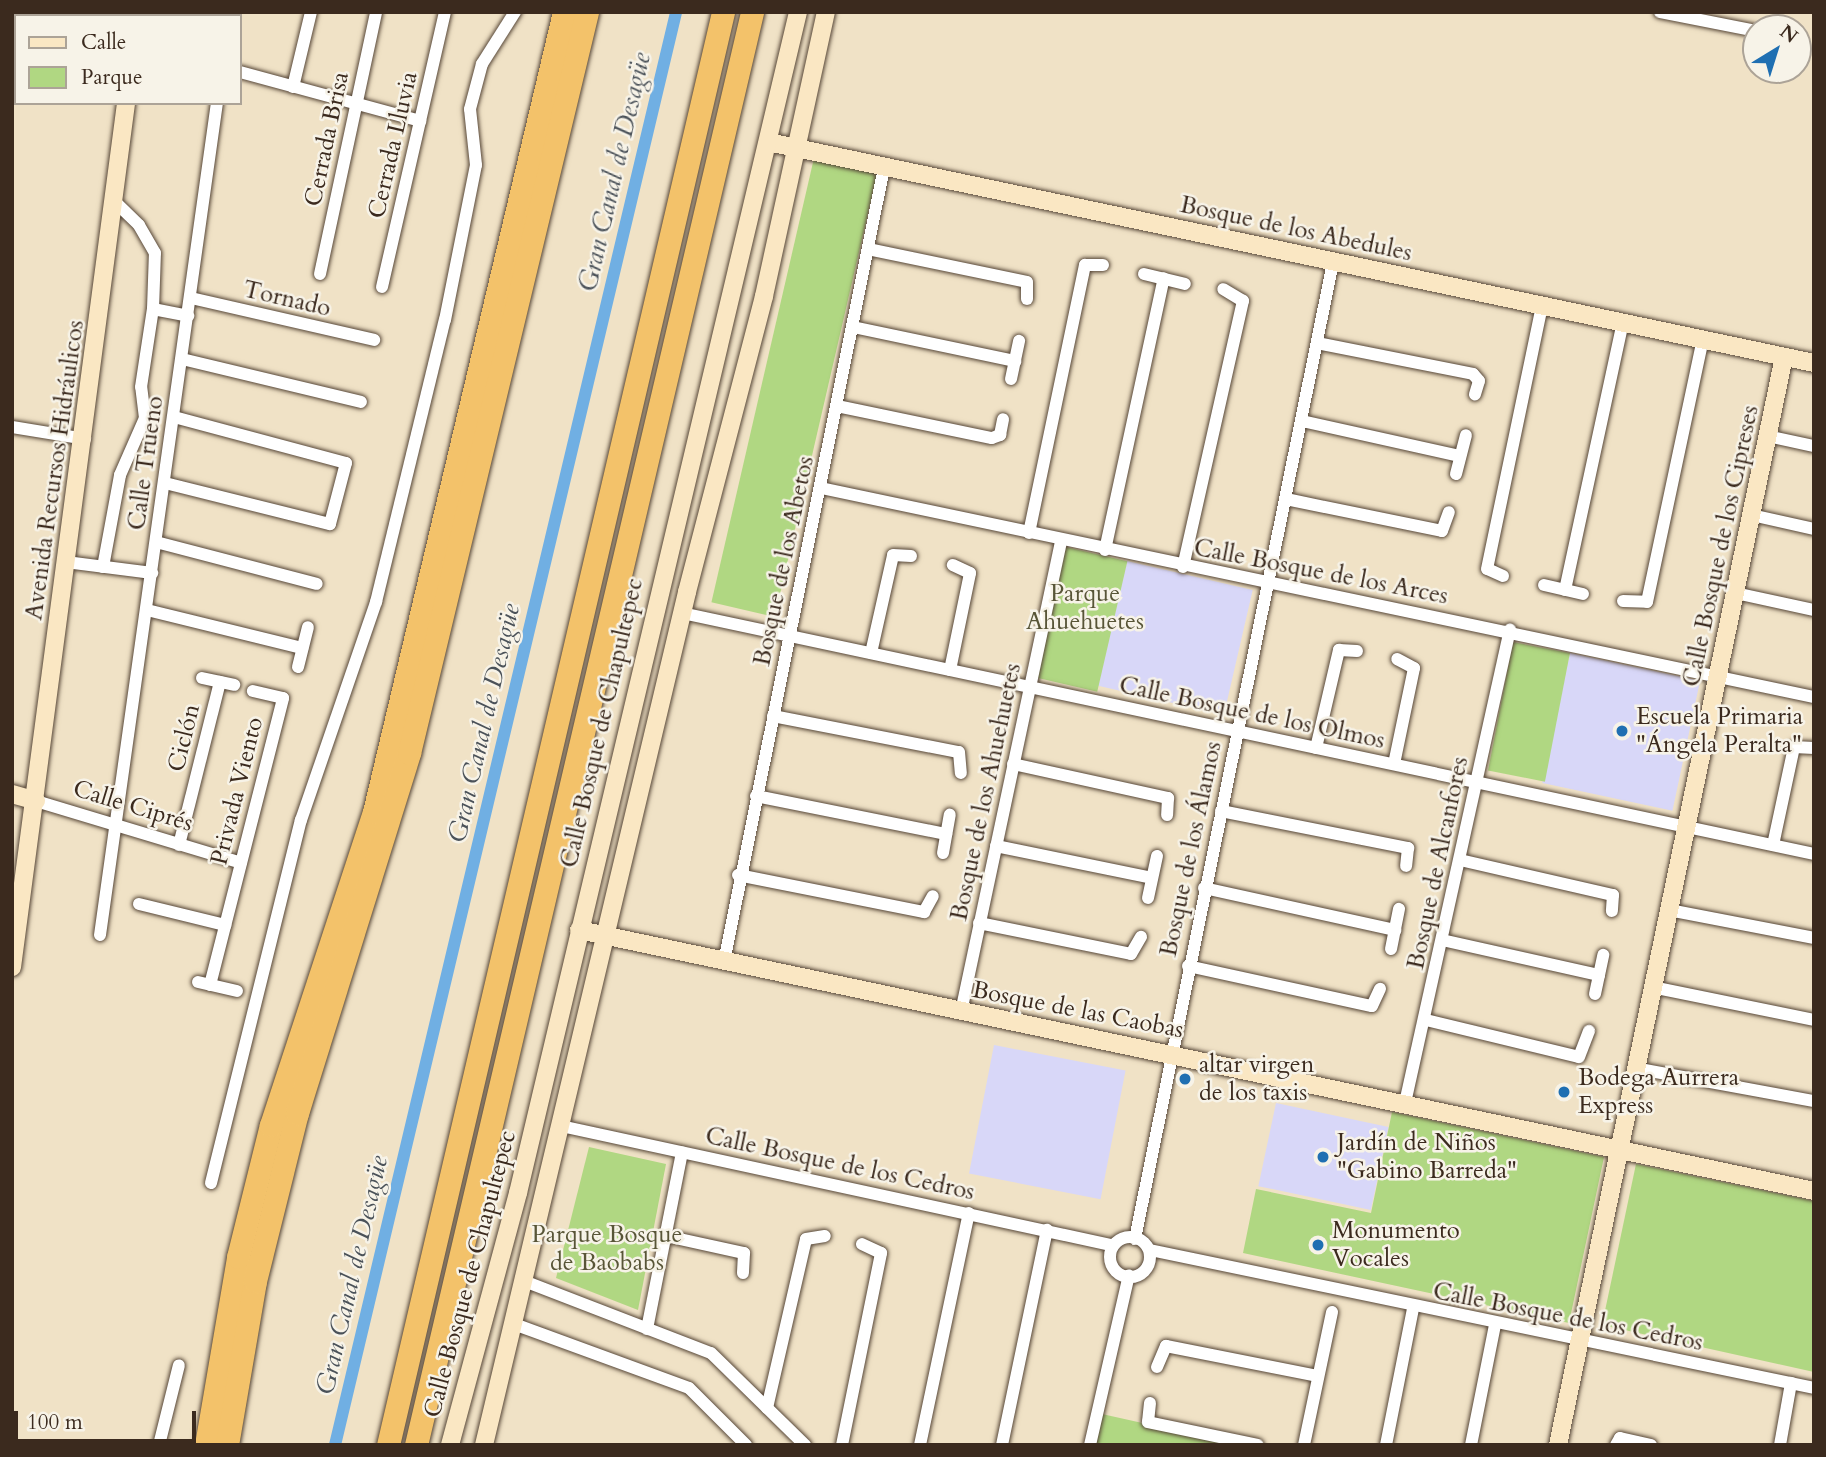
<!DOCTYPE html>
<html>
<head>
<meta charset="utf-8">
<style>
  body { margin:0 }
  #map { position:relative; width:1826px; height:1457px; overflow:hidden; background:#f0e2c6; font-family:Cardo,serif }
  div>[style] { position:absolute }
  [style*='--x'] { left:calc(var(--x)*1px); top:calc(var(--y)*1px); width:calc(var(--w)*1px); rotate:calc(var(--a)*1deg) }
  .built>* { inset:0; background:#d8d7f8; transform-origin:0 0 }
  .green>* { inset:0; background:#b0d782; transform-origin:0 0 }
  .canal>* { height:12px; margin:-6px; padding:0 6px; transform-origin:6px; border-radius:6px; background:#70afe3 }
  .roads { filter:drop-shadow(0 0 2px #564637) drop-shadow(0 0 2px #564637) }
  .street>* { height:12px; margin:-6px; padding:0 6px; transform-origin:6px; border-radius:6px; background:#fff }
  .street>.ring { margin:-6px; padding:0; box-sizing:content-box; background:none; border:12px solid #fff; border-radius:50% }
  .secondary>* { height:18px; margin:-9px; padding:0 9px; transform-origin:9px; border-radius:9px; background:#fae7c3 }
  .highway>* { height:23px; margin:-11.5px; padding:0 11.5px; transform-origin:11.5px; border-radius:11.5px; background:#f3c26a }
  .dots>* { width:19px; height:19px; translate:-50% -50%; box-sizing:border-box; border:4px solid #f7f3e8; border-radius:50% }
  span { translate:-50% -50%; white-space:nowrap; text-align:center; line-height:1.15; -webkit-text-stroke:5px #f7f3e8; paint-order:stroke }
  .street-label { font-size:24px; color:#3b2a1e }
  .park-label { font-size:24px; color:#585537 }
  .poi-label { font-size:24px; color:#3b2a1e }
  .left { translate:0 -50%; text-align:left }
  .water-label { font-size:26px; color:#4b5259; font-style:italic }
  .frame { position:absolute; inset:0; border:14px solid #3b2a1e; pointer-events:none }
  .legend { position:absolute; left:14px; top:14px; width:228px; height:91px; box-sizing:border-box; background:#f7f3e8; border:2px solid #aca397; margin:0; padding:9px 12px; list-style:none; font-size:21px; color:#3b2a1e }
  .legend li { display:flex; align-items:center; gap:14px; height:35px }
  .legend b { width:35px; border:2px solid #aca397 }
  .north { position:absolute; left:1742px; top:14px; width:70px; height:70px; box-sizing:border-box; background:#f7f3e8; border:2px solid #aca397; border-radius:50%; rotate:38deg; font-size:19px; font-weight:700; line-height:28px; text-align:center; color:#3b2a1e }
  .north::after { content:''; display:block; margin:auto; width:24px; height:32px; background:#1f6fb2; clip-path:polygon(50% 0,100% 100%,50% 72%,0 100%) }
  .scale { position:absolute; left:14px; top:1411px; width:182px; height:32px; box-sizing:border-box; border:4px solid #3b2a1e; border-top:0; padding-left:9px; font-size:21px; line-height:24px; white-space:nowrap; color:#3b2a1e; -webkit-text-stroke:5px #f7f3e8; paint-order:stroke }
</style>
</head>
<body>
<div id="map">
  <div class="built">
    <div style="left:1127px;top:561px;width:129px;height:128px;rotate:13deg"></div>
    <div style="left:1570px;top:653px;width:133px;height:133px;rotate:12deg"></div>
    <div style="left:994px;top:1045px;width:134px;height:131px;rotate:11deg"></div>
    <div style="left:1276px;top:1103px;width:115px;height:85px;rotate:12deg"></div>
  </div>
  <div class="green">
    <div style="left:814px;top:158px;width:65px;height:456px;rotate:13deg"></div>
    <div style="left:1066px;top:547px;width:63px;height:134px;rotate:13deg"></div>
    <div style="left:1513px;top:642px;width:58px;height:131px;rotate:11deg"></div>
    <div style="clip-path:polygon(1392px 1112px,1604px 1157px,1569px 1323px,1243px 1253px,1256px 1189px,1371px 1213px)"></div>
    <div style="clip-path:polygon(589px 1147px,666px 1164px,638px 1310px,556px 1278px)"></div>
    <div style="clip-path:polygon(1636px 1164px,1814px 1201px,1814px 1372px,1602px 1325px)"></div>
    <div style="clip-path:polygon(1102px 1414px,1241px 1445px,1096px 1445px)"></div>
  </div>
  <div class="canal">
    <div style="--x:335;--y:1445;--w:1473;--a:-76.61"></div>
  </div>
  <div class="roads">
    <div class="street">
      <div style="--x:1660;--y:12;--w:98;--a:11.2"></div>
      <div style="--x:68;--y:16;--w:4;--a:-90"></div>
      <div style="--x:229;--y:16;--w:4;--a:-76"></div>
      <div style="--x:240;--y:72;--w:187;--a:15.2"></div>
      <div style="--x:293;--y:87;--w:77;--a:-76.5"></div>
      <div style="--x:868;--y:249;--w:162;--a:11.7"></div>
      <div style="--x:1027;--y:282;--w:17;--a:90"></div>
      <div style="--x:320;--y:274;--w:268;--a:-77.9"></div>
      <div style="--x:1144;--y:274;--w:42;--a:13.7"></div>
      <div style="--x:382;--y:287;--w:282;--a:-77.1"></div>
      <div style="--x:191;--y:298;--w:188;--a:12.9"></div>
      <div style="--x:153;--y:309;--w:36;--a:11"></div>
      <div style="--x:853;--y:327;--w:166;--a:11.9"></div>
      <div style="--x:1317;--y:343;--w:159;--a:11.2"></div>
      <div style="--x:1473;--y:374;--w:9;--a:49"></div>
      <div style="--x:1479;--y:381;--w:14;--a:107"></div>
      <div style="--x:182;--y:359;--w:184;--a:13.5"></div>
      <div style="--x:1011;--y:379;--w:39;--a:-78"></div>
      <div style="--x:837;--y:406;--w:158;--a:11.7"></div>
      <div style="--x:992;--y:438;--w:9;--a:-21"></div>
      <div style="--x:1000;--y:435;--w:16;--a:-79"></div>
      <div style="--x:1302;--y:421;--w:162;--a:12.5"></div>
      <div style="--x:12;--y:427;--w:74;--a:9.3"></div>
      <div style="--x:1772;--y:437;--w:43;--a:12.1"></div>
      <div style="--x:1456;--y:474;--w:40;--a:-75.6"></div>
      <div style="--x:165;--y:483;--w:170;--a:14"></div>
      <div style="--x:330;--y:524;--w:63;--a:-75.3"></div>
      <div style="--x:346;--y:463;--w:178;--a:-165"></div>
      <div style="--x:821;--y:488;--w:1015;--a:11.89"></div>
      <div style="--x:1286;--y:499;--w:159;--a:11.6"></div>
      <div style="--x:1442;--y:531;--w:20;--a:-70"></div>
      <div style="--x:1756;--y:516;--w:59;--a:12.6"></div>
      <div style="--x:1029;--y:533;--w:274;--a:-78.2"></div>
      <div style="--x:1085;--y:265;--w:18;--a:0"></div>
      <div style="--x:156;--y:542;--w:166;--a:14.6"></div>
      <div style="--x:1105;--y:550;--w:278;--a:-77.8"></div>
      <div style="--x:66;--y:562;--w:87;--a:7.3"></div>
      <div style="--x:103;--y:567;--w:94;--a:-79.5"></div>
      <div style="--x:120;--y:475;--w:62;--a:-66.3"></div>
      <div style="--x:145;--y:418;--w:31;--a:-97"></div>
      <div style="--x:141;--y:387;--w:79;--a:-81.3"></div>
      <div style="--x:153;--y:309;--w:56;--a:-88"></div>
      <div style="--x:155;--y:253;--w:32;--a:-120"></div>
      <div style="--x:139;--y:225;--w:35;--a:-136"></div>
      <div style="--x:1183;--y:567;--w:273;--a:-77.3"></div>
      <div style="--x:1243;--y:301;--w:23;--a:-149"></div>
      <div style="--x:1503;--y:576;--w:17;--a:-156"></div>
      <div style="--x:1487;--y:569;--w:270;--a:-78.2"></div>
      <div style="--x:1544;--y:585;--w:40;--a:13"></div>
      <div style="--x:1565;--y:590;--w:275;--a:-77.8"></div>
      <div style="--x:1740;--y:594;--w:76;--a:12.2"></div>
      <div style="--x:1623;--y:601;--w:24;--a:2"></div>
      <div style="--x:1647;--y:602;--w:270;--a:-78"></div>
      <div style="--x:147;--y:610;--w:160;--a:13.8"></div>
      <div style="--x:682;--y:613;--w:1157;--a:12.02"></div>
      <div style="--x:871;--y:653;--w:100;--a:-77.3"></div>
      <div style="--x:893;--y:555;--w:18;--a:3"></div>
      <div style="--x:298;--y:667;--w:41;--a:-76"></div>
      <div style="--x:950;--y:670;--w:99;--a:-78.3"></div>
      <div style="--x:970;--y:573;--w:19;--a:-155"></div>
      <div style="--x:202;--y:678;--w:33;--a:12"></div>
      <div style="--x:773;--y:716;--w:189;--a:11"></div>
      <div style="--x:959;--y:752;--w:21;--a:85"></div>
      <div style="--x:1316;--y:748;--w:101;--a:-76.8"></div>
      <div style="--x:1339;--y:650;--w:18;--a:3"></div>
      <div style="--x:1013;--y:764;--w:159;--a:12.4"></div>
      <div style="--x:1168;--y:798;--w:17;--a:93"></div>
      <div style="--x:1394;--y:764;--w:98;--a:-78.2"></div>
      <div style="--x:1414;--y:668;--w:19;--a:-152"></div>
      <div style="--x:756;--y:796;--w:194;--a:11.3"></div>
      <div style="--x:36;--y:801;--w:214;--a:16.8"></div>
      <div style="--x:1221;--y:811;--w:191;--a:11.2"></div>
      <div style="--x:1408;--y:848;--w:18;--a:96"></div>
      <div style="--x:179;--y:845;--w:168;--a:-75.9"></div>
      <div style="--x:1773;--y:845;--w:100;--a:-77.9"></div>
      <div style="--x:1794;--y:747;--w:20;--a:3"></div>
      <div style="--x:996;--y:846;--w:159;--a:11.6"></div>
      <div style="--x:943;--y:853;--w:39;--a:-80"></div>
      <div style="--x:1460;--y:860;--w:157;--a:12.9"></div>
      <div style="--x:1613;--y:895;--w:16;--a:94"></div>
      <div style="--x:738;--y:875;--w:190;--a:11.3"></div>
      <div style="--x:924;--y:912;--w:18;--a:-61"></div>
      <div style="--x:1204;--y:888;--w:196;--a:12.4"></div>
      <div style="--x:1148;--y:898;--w:43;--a:-77.9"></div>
      <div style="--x:139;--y:904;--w:89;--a:13.7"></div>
      <div style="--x:1669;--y:910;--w:148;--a:10.9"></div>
      <div style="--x:979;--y:923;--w:155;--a:11.5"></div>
      <div style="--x:1131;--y:954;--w:20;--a:-60"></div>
      <div style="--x:100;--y:935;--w:840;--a:-82"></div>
      <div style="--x:1442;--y:940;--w:161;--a:12.6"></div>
      <div style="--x:1391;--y:949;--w:41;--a:-78.7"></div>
      <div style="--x:724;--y:962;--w:810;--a:-78.61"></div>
      <div style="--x:1188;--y:966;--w:188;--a:12.3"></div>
      <div style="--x:1372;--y:1006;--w:19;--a:-65"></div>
      <div style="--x:198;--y:982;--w:40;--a:13"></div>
      <div style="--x:210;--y:985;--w:296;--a:-75.7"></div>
      <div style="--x:283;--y:698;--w:31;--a:-167"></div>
      <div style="--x:1652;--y:987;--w:165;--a:11.5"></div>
      <div style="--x:1595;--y:994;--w:40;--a:-78"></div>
      <div style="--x:961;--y:1012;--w:482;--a:-78"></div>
      <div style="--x:1426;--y:1020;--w:157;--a:13.6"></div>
      <div style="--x:1579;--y:1057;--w:28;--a:-69"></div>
      <div style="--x:1634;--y:1068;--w:183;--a:10.4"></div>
      <div style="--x:1405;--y:1103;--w:485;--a:-77.5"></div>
      <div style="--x:561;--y:1126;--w:563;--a:12.21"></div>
      <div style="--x:211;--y:1183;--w:374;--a:-76.1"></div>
      <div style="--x:301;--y:820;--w:231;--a:-71"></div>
      <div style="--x:376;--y:602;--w:290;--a:-76.3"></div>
      <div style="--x:445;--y:320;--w:158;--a:-78.7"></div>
      <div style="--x:476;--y:165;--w:56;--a:-96.1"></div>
      <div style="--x:470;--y:109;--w:47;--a:-75.1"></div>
      <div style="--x:482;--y:64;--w:62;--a:-57.6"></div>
      <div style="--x:666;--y:1236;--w:80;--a:12.3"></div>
      <div style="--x:744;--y:1253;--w:20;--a:93"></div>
      <div class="ring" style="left:1110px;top:1237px;width:28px;height:28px"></div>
      <div style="--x:1135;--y:1239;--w:997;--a:-78.54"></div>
      <div style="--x:1150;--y:1250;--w:678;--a:11.74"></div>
      <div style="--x:524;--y:1281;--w:200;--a:21.1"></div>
      <div style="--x:711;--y:1353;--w:132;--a:44.4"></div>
      <div style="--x:514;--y:1324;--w:186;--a:20.1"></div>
      <div style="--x:689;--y:1388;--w:81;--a:45"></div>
      <div style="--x:647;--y:1329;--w:180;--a:-78.8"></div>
      <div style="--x:1157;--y:1367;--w:23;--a:-67"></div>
      <div style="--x:1166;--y:1346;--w:154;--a:11.2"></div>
      <div style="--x:1150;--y:1403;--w:19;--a:96"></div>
      <div style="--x:1148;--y:1422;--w:112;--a:11.8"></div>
      <div style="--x:767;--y:1408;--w:173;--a:-77"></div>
      <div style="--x:806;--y:1239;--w:19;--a:-9"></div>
      <div style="--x:159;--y:1445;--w:82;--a:-76"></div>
      <div style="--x:842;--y:1445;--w:196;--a:-78.5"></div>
      <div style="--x:881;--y:1253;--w:21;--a:-155"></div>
      <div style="--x:920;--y:1445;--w:237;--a:-78.1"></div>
      <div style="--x:1002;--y:1445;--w:220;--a:-78.2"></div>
      <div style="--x:1090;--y:1445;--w:174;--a:-77.1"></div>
      <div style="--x:1304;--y:1445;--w:136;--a:-78.1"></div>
      <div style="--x:1386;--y:1445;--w:139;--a:-78.8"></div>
      <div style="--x:1471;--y:1445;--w:122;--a:-78.7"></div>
      <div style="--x:1616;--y:1445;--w:8;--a:-60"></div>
      <div style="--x:1620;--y:1438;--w:32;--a:13"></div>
      <div style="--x:1780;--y:1445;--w:63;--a:-79.9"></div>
    </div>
    <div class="secondary">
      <div style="--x:141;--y:16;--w:4;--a:-90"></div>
      <div style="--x:12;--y:87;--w:4;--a:0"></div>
      <div style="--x:768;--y:142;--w:1069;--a:11.93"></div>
      <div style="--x:12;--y:794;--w:25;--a:16"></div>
      <div style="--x:579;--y:930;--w:1262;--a:11.93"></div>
      <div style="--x:12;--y:967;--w:871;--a:-82.48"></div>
      <div style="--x:450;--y:1445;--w:261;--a:-74.9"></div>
      <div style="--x:518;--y:1193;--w:1214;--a:-76.66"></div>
      <div style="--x:484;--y:1445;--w:877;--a:-76.61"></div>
      <div style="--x:687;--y:592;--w:306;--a:-75.4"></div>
      <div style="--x:764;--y:296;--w:291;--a:-77.7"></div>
      <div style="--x:1558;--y:1445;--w:1111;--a:-78.27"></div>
    </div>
    <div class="highway">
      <div style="--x:206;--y:1445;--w:191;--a:-80.3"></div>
      <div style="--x:238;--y:1257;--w:136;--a:-76"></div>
      <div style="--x:271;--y:1125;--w:330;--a:-71.8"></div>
      <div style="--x:374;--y:812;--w:822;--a:-76.64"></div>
      <div style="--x:227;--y:1445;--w:166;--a:-80.3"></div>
      <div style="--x:255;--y:1281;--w:173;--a:-76"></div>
      <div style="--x:297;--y:1113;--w:377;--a:-72.7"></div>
      <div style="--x:409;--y:753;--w:762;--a:-76.49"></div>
      <div style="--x:388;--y:1445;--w:1472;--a:-76.84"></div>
      <div style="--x:416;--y:1445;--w:1472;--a:-76.8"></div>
    </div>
  </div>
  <div class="dots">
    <div style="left:1622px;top:731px;background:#1f6fb2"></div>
    <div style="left:1185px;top:1079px;background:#1f6fb2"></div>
    <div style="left:1564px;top:1092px;background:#1f6fb2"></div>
    <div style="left:1323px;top:1157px;background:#1f6fb2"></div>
    <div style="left:1318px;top:1245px;background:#1f6fb2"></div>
  </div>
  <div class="street-label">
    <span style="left:327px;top:139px;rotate:-78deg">Cerrada Brisa</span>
    <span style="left:393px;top:145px;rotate:-77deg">Cerrada Lluvia</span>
    <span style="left:1296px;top:229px;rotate:12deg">Bosque de los Abedules</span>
    <span style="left:287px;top:299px;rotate:13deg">Tornado</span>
    <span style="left:146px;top:463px;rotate:-82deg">Calle Trueno</span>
    <span style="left:55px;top:470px;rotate:-82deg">Avenida Recursos Hidráulicos</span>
    <span style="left:1721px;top:546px;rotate:-78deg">Calle Bosque de los Cipreses</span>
    <span style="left:784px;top:561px;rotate:-78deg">Bosque de los Abetos</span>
    <span style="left:1321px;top:572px;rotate:11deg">Calle Bosque de los Arces</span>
    <span style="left:1252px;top:713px;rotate:12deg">Calle Bosque de los Olmos</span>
    <span style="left:602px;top:723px;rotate:-77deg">Calle Bosque de Chapultepec</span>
    <span style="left:184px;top:738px;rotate:-76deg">Ciclón</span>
    <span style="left:237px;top:791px;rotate:-76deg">Privada Viento</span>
    <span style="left:986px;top:792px;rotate:-78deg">Bosque de los Ahuehuetes</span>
    <span style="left:133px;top:806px;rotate:17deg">Calle Ciprés</span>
    <span style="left:1191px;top:849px;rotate:-78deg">Bosque de los Álamos</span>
    <span style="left:1438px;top:863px;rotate:-78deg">Bosque de Alcanfores</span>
    <span style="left:1078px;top:1010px;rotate:11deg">Bosque de las Caobas</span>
    <span style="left:840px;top:1164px;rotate:12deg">Calle Bosque de los Cedros</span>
    <span style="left:470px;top:1274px;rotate:-75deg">Calle Bosque de Chapultepec</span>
    <span style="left:1568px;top:1317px;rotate:11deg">Calle Bosque de los Cedros</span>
  </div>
  <div class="park-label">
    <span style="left:1085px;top:608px">Parque<br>Ahuehuetes</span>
    <span style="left:607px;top:1249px">Parque Bosque<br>de Baobabs</span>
  </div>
  <div class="poi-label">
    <span class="left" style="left:1636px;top:731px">Escuela Primaria<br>"Ángela Peralta"</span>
    <span class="left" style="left:1199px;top:1079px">altar virgen<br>de los taxis</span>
    <span class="left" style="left:1578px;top:1092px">Bodega Aurrera<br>Express</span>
    <span class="left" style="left:1337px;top:1157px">Jardín de Niños<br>"Gabino Barreda"</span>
    <span class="left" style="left:1332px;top:1245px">Monumento<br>Vocales</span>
  </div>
  <div class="water-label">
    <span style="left:615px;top:172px;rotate:-77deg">Gran Canal de Desagüe</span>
    <span style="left:484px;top:723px;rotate:-77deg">Gran Canal de Desagüe</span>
    <span style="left:352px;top:1275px;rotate:-77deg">Gran Canal de Desagüe</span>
  </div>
  <div class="frame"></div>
  <ul class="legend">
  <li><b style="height:9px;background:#fae7c3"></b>Calle</li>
  <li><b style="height:19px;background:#b0d782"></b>Parque</li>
  </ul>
  <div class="north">N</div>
  <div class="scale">100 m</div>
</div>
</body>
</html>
